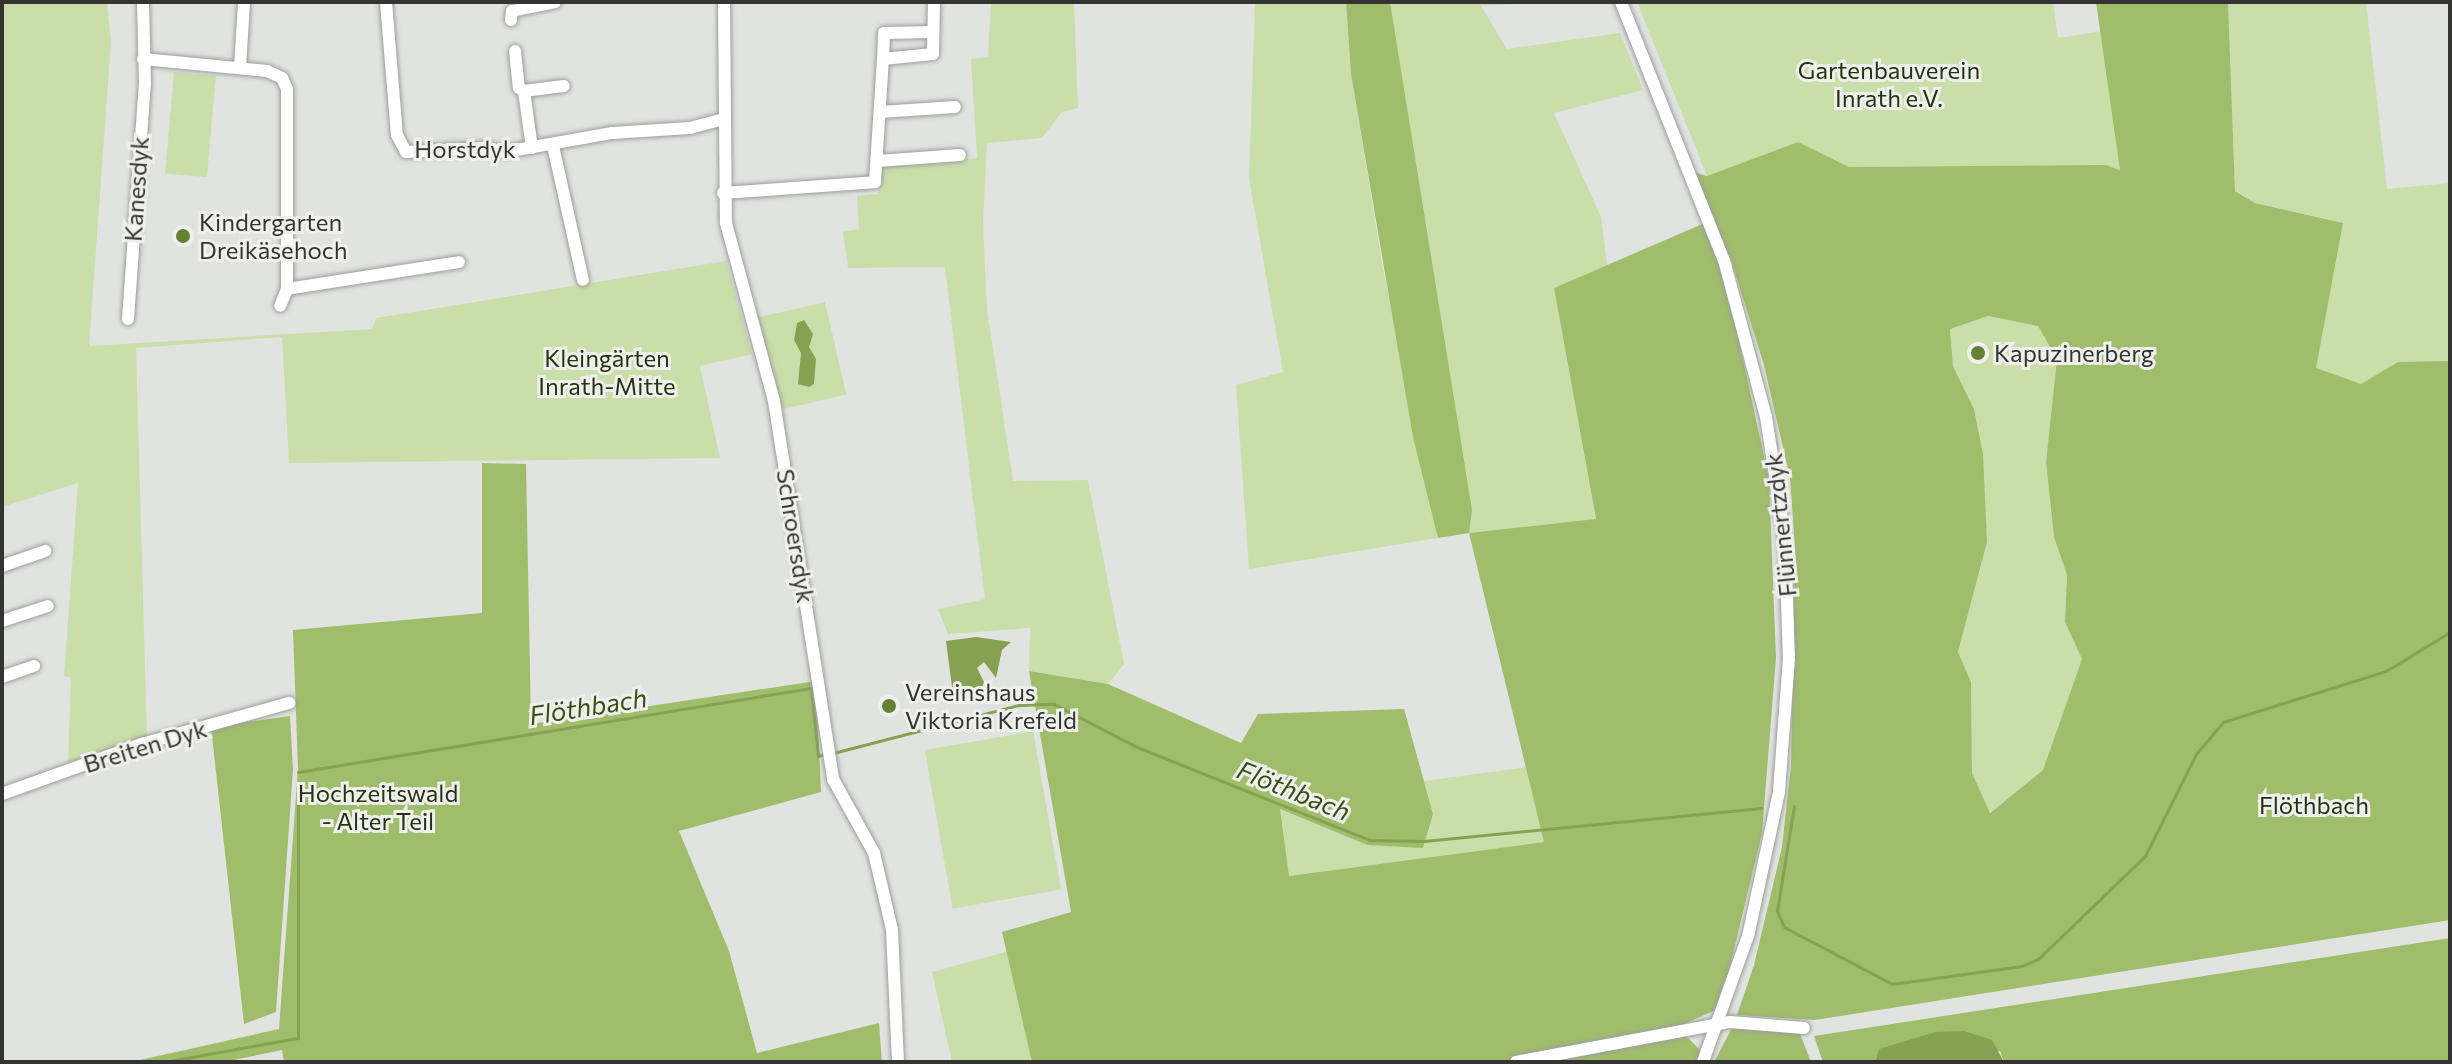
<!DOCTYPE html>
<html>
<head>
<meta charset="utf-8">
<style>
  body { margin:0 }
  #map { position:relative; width:2452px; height:1064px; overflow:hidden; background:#e1e3e0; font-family:Commissioner,sans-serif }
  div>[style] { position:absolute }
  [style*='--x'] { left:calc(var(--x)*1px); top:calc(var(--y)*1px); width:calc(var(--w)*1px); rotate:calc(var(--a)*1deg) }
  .green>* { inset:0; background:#cadeaa; transform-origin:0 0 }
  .forest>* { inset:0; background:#a0bd6b }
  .water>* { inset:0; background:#85a151 }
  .stream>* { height:3px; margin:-1.5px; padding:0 1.5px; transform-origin:1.5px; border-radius:1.5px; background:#85a151 }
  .roads { filter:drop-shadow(0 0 2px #9c9e9b) drop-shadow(0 0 2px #9c9e9b) }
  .minor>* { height:12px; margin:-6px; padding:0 6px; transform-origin:6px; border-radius:6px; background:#fff }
  .dots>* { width:22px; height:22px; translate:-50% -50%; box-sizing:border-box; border:4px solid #eff0ed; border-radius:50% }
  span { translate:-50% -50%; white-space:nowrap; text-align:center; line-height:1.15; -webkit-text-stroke:6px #eff0ed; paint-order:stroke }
  .park-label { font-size:24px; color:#27320f }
  .street-label { font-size:24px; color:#343533 }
  .poi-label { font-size:24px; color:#343533 }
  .left { translate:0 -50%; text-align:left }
  .water-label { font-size:26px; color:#3b4e13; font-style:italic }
  .frame { position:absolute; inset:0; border:4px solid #343533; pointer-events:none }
</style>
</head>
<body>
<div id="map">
  <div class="green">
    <div style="clip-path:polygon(2px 2px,107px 2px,111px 42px,89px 346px,372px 329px,376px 318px,726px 261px,752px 354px,700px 366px,720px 458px,289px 463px,282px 337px,136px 348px,147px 738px,68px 766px,71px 678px,64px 676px,78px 483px,2px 507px)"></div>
    <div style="clip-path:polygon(991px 2px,1074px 2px,1078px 108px,1062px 112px,1042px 138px,987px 143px,983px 223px,987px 309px,1013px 481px,1088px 480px,1124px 664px,1108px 684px,1029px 671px,1030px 628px,948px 634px,938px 609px,985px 599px,945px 267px,848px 268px,843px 232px,859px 229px,857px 196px,878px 194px,880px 165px,977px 158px,971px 59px,988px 57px)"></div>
    <div style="clip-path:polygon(1255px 2px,1346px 2px,1351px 74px,1382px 263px,1438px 538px,1249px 569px,1236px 385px,1283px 372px,1249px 179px)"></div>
    <div style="clip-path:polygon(1390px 2px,1550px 2px,1481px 6px,1507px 49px,1620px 33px,1643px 90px,1554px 113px,1601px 217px,1607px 265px,1554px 288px,1596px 520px,1469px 533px)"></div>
    <div style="clip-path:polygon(1637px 2px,2053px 2px,2058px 38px,2102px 31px,2121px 170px,2106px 165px,1849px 167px,1798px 142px,1707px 176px)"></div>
    <div style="clip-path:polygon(2228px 2px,2366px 2px,2387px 189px,2450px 183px,2450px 920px,2037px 984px,2341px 222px,2255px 203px,2235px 190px)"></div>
    <div style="left:174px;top:72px;width:42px;height:102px;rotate:5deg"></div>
    <div style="left:825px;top:302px;width:95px;height:72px;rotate:77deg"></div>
    <div style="clip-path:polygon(1988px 316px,2038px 326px,2057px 359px,2046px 462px,2054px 537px,2067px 575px,2065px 622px,2082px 659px,2043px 770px,1989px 813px,1972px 773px,1971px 682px,1958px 652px,1987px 542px,1974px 409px,1953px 366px,1950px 328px)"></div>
    <div style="left:1033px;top:731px;width:161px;height:110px;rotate:80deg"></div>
    <div style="clip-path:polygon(1528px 767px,1545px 842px,1289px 876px,1279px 809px,1367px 845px,1433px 814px,1424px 781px)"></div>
    <div style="clip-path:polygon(1016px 949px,1042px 1062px,952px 1062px,932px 972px)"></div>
  </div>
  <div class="forest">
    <div style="clip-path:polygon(1346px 2px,1390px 2px,1472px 510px,1469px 533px,1596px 519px,1554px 288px,1707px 222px,1722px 262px,1769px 480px,1776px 658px,1762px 833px,1720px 1008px,1682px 1025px,1515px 1062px,1032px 1062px,1002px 932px,1071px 912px,1029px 671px,1108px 684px,1241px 743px,1258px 714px,1404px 709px,1433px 814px,1423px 848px,1367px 845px,1280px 809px,1289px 876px,1544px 842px,1469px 533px,1438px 538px,1413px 437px,1351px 74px)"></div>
    <div style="clip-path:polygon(evenodd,2096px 2px,2228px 2px,2235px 191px,2255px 203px,2343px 223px,2316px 368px,2361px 384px,2398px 362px,2450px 361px,2450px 920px,1815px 1020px,1737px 1015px,1754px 965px,1782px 847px,1791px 765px,1795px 546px,1790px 478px,1764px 365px,1732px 263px,1725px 264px,1693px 172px,1707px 176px,1798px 142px,1849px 167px,2106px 165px,2120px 170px,2096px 2px,1988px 316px,2038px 326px,2057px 359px,2046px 462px,2054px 537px,2067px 575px,2065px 622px,2082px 659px,2043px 770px,1990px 813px,1972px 773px,1971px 682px,1958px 652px,1987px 542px,1983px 454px,1974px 409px,1953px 366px,1950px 329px,1988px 316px)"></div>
    <div style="clip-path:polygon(482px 463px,526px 464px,531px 724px,816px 681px,821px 792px,679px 831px,729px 951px,757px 1053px,879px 1023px,882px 1062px,284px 1062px,282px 1050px,224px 1062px,131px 1062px,279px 1029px,298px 769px,293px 630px,482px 613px)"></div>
    <div style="clip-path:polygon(290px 716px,293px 769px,276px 1012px,244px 1024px,211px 727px)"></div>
    <div style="clip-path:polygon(2450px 938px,2450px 1062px,2004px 1062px,2000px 1051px,1879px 1049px,1875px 1062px,1823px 1062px,1814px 1036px)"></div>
    <div style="clip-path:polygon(1732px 1028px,1799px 1031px,1811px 1062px,1714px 1062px)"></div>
    <div style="clip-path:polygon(1686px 1036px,1703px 1053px,1698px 1062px,1551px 1062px)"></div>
  </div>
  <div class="water">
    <div style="clip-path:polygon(804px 320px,813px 334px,809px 347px,816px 359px,814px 384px,809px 387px,798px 384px,801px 353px,794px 340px,797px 323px)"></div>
    <div style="clip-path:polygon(976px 637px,1011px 642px,1002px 650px,996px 678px,984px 662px,977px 668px,984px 682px,981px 690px,953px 695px,946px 641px)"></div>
    <div style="clip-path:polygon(1964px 1031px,1992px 1040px,2004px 1062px,1875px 1062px,1879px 1049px,1936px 1032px)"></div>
  </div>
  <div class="stream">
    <div style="--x:833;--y:753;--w:192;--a:-14.5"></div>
    <div style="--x:1019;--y:705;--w:35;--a:-2"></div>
    <div style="--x:1054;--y:704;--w:93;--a:27.4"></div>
    <div style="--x:1137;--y:747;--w:251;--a:21.8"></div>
    <div style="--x:1370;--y:840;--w:54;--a:1.1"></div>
    <div style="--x:1424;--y:841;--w:339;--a:-5.6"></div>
    <div style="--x:298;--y:772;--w:520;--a:-9.3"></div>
    <div style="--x:811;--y:688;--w:68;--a:84.1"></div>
    <div style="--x:818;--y:756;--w:7;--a:-16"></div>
    <div style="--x:1794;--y:806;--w:106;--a:99.2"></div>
    <div style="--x:1777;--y:911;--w:17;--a:66"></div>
    <div style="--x:1784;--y:927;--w:122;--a:27.8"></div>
    <div style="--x:1892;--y:984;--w:131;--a:-7.9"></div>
    <div style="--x:2022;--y:966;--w:17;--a:-24"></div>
    <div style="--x:2038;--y:959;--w:149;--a:-43.9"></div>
    <div style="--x:2145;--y:856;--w:114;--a:-63.4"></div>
    <div style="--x:2196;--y:754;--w:42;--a:-49.8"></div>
    <div style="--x:2223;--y:722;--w:171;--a:-17.4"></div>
    <div style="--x:2386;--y:671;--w:75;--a:-31.4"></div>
    <div style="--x:164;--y:1062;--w:136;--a:-10.2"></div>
    <div style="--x:298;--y:1038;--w:251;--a:-90"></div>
  </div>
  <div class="roads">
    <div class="minor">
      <div style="--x:386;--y:2;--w:133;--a:85.3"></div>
      <div style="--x:397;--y:135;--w:19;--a:62"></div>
      <div style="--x:406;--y:152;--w:78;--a:-2.9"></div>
      <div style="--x:484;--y:148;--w:21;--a:11"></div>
      <div style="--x:505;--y:152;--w:109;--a:-10.1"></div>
      <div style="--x:612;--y:133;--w:78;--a:-3.7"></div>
      <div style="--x:690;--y:128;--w:34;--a:-15"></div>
      <div style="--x:724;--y:2;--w:221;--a:89.5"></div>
      <div style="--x:726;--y:223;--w:184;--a:74.9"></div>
      <div style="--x:774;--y:401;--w:383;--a:81.1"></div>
      <div style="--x:833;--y:779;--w:85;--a:61"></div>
      <div style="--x:874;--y:853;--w:79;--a:76.8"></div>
      <div style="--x:892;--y:930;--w:132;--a:87.4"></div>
      <div style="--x:1621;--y:2;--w:282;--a:68.3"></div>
      <div style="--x:1725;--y:264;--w:158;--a:75"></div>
      <div style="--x:1766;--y:417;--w:124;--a:81.2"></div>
      <div style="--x:1785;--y:540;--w:118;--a:88.1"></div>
      <div style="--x:1789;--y:658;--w:134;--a:94.3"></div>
      <div style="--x:1779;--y:792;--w:147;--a:102.1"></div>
      <div style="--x:1748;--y:936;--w:134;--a:109.7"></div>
      <div style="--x:511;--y:20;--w:9;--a:-84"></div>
      <div style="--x:512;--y:11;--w:44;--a:-11.8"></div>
      <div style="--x:933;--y:32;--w:49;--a:178.8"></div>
      <div style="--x:884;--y:33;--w:26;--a:92"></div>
      <div style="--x:883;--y:59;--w:50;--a:-5.7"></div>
      <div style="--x:933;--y:54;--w:52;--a:-88.9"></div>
      <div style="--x:515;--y:51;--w:37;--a:84"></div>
      <div style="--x:519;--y:88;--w:6;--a:31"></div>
      <div style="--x:143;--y:59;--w:125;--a:5.5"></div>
      <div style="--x:267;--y:71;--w:17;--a:25"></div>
      <div style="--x:282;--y:78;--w:12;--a:66"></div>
      <div style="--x:287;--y:89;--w:200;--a:90"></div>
      <div style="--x:287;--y:289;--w:18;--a:112"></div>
      <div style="--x:240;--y:68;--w:66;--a:-86.5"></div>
      <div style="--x:880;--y:112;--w:75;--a:-3.8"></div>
      <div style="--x:553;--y:146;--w:137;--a:77.4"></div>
      <div style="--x:532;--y:148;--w:58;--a:-98"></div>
      <div style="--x:524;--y:91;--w:40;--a:-7.1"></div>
      <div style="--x:878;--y:161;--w:82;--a:-4.2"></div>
      <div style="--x:723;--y:193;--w:152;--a:-4.1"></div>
      <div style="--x:875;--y:182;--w:123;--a:-86.3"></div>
      <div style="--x:287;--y:289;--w:174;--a:-8.9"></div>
      <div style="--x:128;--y:319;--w:236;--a:-85.9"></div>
      <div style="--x:145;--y:84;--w:82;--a:-91.4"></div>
      <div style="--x:2;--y:566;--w:46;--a:-19.2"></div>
      <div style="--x:2;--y:621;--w:48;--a:-18.1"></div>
      <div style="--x:2;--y:677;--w:34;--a:-19"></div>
      <div style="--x:2;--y:794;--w:149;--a:-19.7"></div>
      <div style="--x:142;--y:744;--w:153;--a:-15.6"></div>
      <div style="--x:1516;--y:1062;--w:218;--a:-10.6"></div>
      <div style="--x:1730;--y:1022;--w:74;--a:4.6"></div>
    </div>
  </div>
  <div class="dots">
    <div style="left:183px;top:236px;background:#678134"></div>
    <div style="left:1978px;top:353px;background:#678134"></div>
    <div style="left:889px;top:706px;background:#678134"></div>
  </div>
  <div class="park-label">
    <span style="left:1889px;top:84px">Gartenbauverein<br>Inrath e.V.</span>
    <span style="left:607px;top:372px">Kleingärten<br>Inrath-Mitte</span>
    <span style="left:378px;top:807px">Hochzeitswald<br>- Alter Teil</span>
    <span style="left:2314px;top:805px">Flöthbach</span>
  </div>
  <div class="street-label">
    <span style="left:465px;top:149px">Horstdyk</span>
    <span style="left:136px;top:189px;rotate:-86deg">Kanesdyk</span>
    <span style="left:1780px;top:525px;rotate:-96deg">Flünnertzdyk</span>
    <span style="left:796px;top:536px;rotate:81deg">Schroersdyk</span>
    <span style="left:145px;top:746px;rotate:-17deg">Breiten Dyk</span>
  </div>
  <div class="poi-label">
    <span class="left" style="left:199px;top:236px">Kindergarten<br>Dreikäsehoch</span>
    <span class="left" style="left:1994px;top:353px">Kapuzinerberg</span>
    <span class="left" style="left:905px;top:706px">Vereinshaus<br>Viktoria Krefeld</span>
  </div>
  <div class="water-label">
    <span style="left:588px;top:706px;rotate:-9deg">Flöthbach</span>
    <span style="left:1294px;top:790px;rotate:22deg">Flöthbach</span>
  </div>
  <div class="frame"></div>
</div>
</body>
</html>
